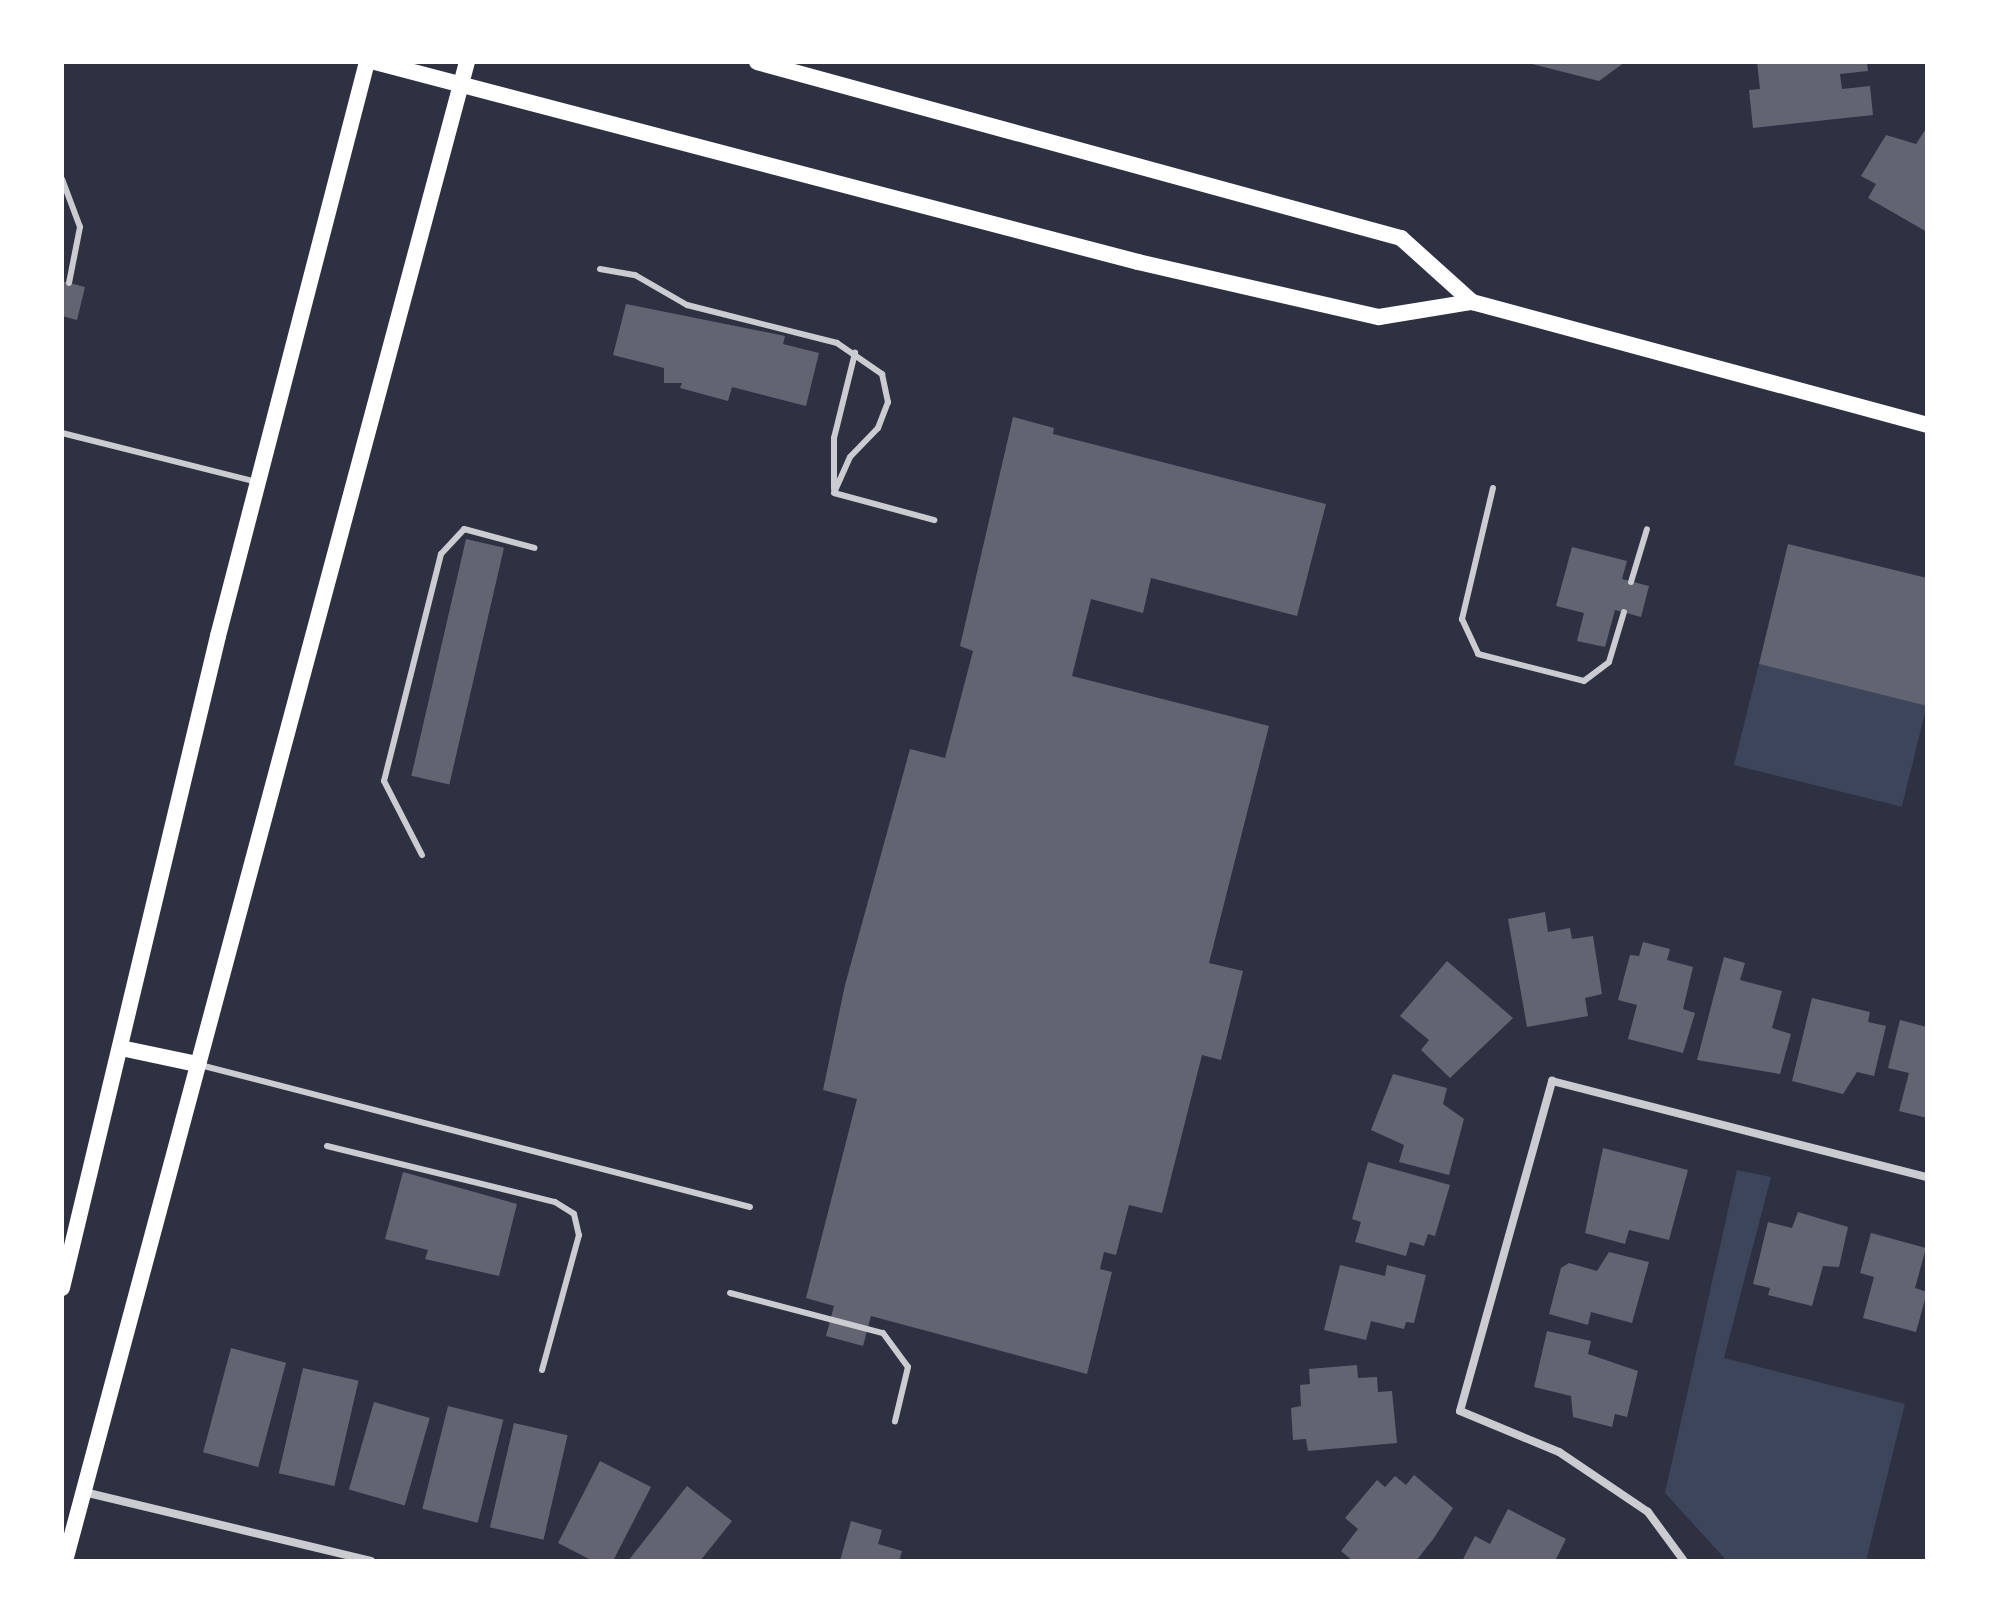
<!DOCTYPE html>
<html>
<head>
<meta charset="utf-8">
<style>
  body { margin:0 }
  #map { position:relative; width:1989px; height:1623px; overflow:hidden; background:#2d3142; font-family:"Source Sans 3",sans-serif }
  div>[style] { position:absolute }
  [style*='--x'] { left:calc(var(--x)*1px); top:calc(var(--y)*1px); width:calc(var(--w)*1px); rotate:calc(var(--a)*1deg) }
  .green>* { inset:0; background:#3c4559; transform-origin:0 0 }
  .building>* { inset:0; background:#626471; transform-origin:0 0 }
  .service>* { height:6px; margin:-3px; padding:0 3px; transform-origin:3px; border-radius:3px; background:#caccd0 }
  .minor>* { height:8px; margin:-4px; padding:0 4px; transform-origin:4px; border-radius:4px; background:#caccd0 }
  .secondary>* { height:16px; margin:-8px; padding:0 8px; transform-origin:8px; border-radius:8px; background:#fff }
  span { translate:-50% -50%; white-space:nowrap; text-align:center; line-height:1.15; -webkit-text-stroke:8px #fff; paint-order:stroke }
  .frame { position:absolute; inset:0; border:64px solid #fff; pointer-events:none }
</style>
</head>
<body>
<div id="map">
  <div class="green">
    <div style="left:1759px;top:664px;width:173px;height:104px;rotate:14deg"></div>
    <div style="clip-path:polygon(1737px 1170px,1771px 1177px,1724px 1358px,1905px 1404px,1866px 1561px,1727px 1561px,1665px 1493px)"></div>
  </div>
  <div class="building">
    <div style="clip-path:polygon(1625px 62px,1599px 81px,1528px 63px,1529px 62px)"></div>
    <div style="clip-path:polygon(1757px 62px,1867px 62px,1868px 71px,1840px 74px,1842px 89px,1870px 86px,1873px 115px,1753px 128px,1749px 90px,1760px 89px)"></div>
    <div style="clip-path:polygon(1927px 127px,1927px 232px,1868px 198px,1876px 184px,1861px 176px,1886px 135px,1916px 144px)"></div>
    <div style="clip-path:polygon(62px 281px,85px 287px,77px 320px,62px 316px)"></div>
    <div style="clip-path:polygon(626px 304px,785px 336px,783px 344px,819px 353px,806px 406px,732px 387px,728px 401px,680px 388px,682px 383px,664px 383px,664px 368px,613px 355px)"></div>
    <div style="clip-path:polygon(1013px 417px,1054px 428px,1053px 434px,1326px 504px,1297px 616px,1151px 578px,1143px 613px,1091px 599px,1072px 676px,1269px 726px,1209px 963px,1243px 971px,1221px 1060px,1202px 1055px,1162px 1213px,1129px 1205px,1116px 1255px,1104px 1252px,1100px 1269px,1112px 1272px,1087px 1374px,871px 1316px,863px 1346px,826px 1336px,834px 1306px,806px 1298px,857px 1099px,823px 1090px,845px 985px,910px 749px,945px 758px,973px 651px,960px 646px)"></div>
    <div style="left:466px;top:539px;width:39px;height:243px;rotate:13deg"></div>
    <div style="clip-path:polygon(1788px 544px,1927px 578px,1927px 706px,1759px 664px)"></div>
    <div style="clip-path:polygon(1572px 547px,1627px 561px,1622px 579px,1649px 586px,1641px 617px,1615px 610px,1605px 647px,1577px 641px,1584px 613px,1556px 606px)"></div>
    <div style="clip-path:polygon(1545px 912px,1548px 932px,1570px 928px,1572px 939px,1593px 936px,1602px 994px,1585px 998px,1588px 1016px,1527px 1027px,1508px 919px)"></div>
    <div style="clip-path:polygon(1643px 942px,1670px 949px,1667px 960px,1693px 967px,1683px 1009px,1695px 1013px,1683px 1053px,1628px 1039px,1637px 1005px,1618px 1000px,1630px 955px,1639px 956px)"></div>
    <div style="clip-path:polygon(1724px 957px,1745px 963px,1740px 980px,1782px 991px,1772px 1028px,1791px 1034px,1780px 1074px,1697px 1060px)"></div>
    <div style="clip-path:polygon(1447px 961px,1513px 1018px,1450px 1078px,1421px 1050px,1429px 1040px,1400px 1016px)"></div>
    <div style="clip-path:polygon(1812px 998px,1870px 1012px,1868px 1022px,1886px 1026px,1874px 1076px,1857px 1072px,1843px 1094px,1792px 1081px)"></div>
    <div style="clip-path:polygon(1900px 1020px,1927px 1027px,1927px 1118px,1899px 1111px,1909px 1073px,1888px 1068px)"></div>
    <div style="clip-path:polygon(1393px 1074px,1447px 1088px,1443px 1104px,1464px 1119px,1449px 1175px,1399px 1162px,1404px 1145px,1371px 1130px)"></div>
    <div style="clip-path:polygon(1603px 1148px,1688px 1170px,1669px 1240px,1629px 1230px,1625px 1244px,1585px 1233px)"></div>
    <div style="clip-path:polygon(1368px 1162px,1450px 1185px,1435px 1236px,1428px 1234px,1424px 1246px,1410px 1242px,1406px 1256px,1355px 1242px,1361px 1222px,1352px 1219px)"></div>
    <div style="clip-path:polygon(403px 1172px,517px 1204px,499px 1276px,425px 1259px,428px 1250px,385px 1239px)"></div>
    <div style="clip-path:polygon(1798px 1212px,1848px 1227px,1839px 1267px,1823px 1266px,1812px 1306px,1768px 1295px,1770px 1288px,1753px 1284px,1768px 1222px,1792px 1228px)"></div>
    <div style="clip-path:polygon(1871px 1233px,1926px 1248px,1915px 1288px,1927px 1292px,1916px 1332px,1863px 1318px,1874px 1277px,1860px 1273px)"></div>
    <div style="clip-path:polygon(1609px 1252px,1649px 1262px,1632px 1323px,1591px 1312px,1588px 1325px,1549px 1314px,1561px 1268px,1569px 1263px,1597px 1271px)"></div>
    <div style="clip-path:polygon(1340px 1265px,1385px 1276px,1387px 1265px,1426px 1275px,1414px 1323px,1406px 1322px,1404px 1329px,1371px 1321px,1366px 1340px,1324px 1330px)"></div>
    <div style="clip-path:polygon(1547px 1331px,1591px 1341px,1588px 1354px,1638px 1371px,1627px 1417px,1615px 1414px,1612px 1427px,1573px 1417px,1571px 1396px,1534px 1387px)"></div>
    <div style="left:231px;top:1348px;width:57px;height:108px;rotate:15deg"></div>
    <div style="clip-path:polygon(1357px 1365px,1358px 1378px,1377px 1377px,1378px 1392px,1392px 1391px,1397px 1443px,1308px 1451px,1306px 1439px,1293px 1440px,1291px 1408px,1301px 1406px,1300px 1385px,1310px 1384px,1309px 1369px)"></div>
    <div style="left:303px;top:1368px;width:57px;height:108px;rotate:13deg"></div>
    <div style="left:374px;top:1402px;width:58px;height:91px;rotate:16deg"></div>
    <div style="left:448px;top:1406px;width:57px;height:106px;rotate:14deg"></div>
    <div style="left:514px;top:1423px;width:55px;height:107px;rotate:13deg"></div>
    <div style="clip-path:polygon(600px 1461px,651px 1487px,613px 1561px,593px 1561px,558px 1543px)"></div>
    <div style="clip-path:polygon(1414px 1475px,1453px 1508px,1434px 1538px,1416px 1561px,1353px 1561px,1341px 1551px,1358px 1529px,1345px 1518px,1377px 1480px,1385px 1487px,1395px 1476px,1406px 1485px)"></div>
    <div style="clip-path:polygon(687px 1486px,732px 1521px,700px 1561px,628px 1561px)"></div>
    <div style="clip-path:polygon(1508px 1509px,1566px 1539px,1555px 1561px,1462px 1561px,1475px 1536px,1490px 1544px)"></div>
    <div style="clip-path:polygon(851px 1521px,882px 1530px,878px 1544px,902px 1551px,899px 1561px,840px 1561px)"></div>
  </div>
  <div class="service">
    <div style="--x:62;--y:179;--w:51;--a:69.4"></div>
    <div style="--x:80;--y:227;--w:57;--a:101.1"></div>
    <div style="--x:600;--y:269;--w:36;--a:10"></div>
    <div style="--x:635;--y:275;--w:60;--a:30"></div>
    <div style="--x:687;--y:305;--w:155;--a:14.2"></div>
    <div style="--x:837;--y:343;--w:55;--a:34.6"></div>
    <div style="--x:882;--y:374;--w:29;--a:78"></div>
    <div style="--x:888;--y:402;--w:28;--a:111"></div>
    <div style="--x:878;--y:428;--w:40;--a:134"></div>
    <div style="--x:850;--y:457;--w:39;--a:114"></div>
    <div style="--x:62;--y:433;--w:201;--a:14.1"></div>
    <div style="--x:1493;--y:488;--w:135;--a:103.3"></div>
    <div style="--x:1462;--y:619;--w:38;--a:65"></div>
    <div style="--x:1478;--y:654;--w:109;--a:14.3"></div>
    <div style="--x:1584;--y:681;--w:31;--a:-37"></div>
    <div style="--x:1609;--y:662;--w:52;--a:-73.3"></div>
    <div style="--x:834;--y:489;--w:51;--a:-90"></div>
    <div style="--x:834;--y:438;--w:88;--a:-76.1"></div>
    <div style="--x:834;--y:493;--w:104;--a:15.1"></div>
    <div style="--x:1631;--y:582;--w:55;--a:-73.2"></div>
    <div style="--x:422;--y:855;--w:83;--a:-117.2"></div>
    <div style="--x:384;--y:781;--w:234;--a:-75.9"></div>
    <div style="--x:441;--y:554;--w:34;--a:-47"></div>
    <div style="--x:464;--y:529;--w:73;--a:15"></div>
    <div style="--x:200;--y:1065;--w:568;--a:14.48"></div>
    <div style="--x:327;--y:1146;--w:235;--a:13.8"></div>
    <div style="--x:555;--y:1202;--w:22;--a:32"></div>
    <div style="--x:574;--y:1214;--w:22;--a:77"></div>
    <div style="--x:579;--y:1235;--w:140;--a:105.3"></div>
    <div style="--x:730;--y:1293;--w:158;--a:14.7"></div>
    <div style="--x:883;--y:1333;--w:42;--a:53.7"></div>
    <div style="--x:908;--y:1367;--w:56;--a:103.5"></div>
  </div>
  <div class="minor">
    <div style="--x:84;--y:1492;--w:295;--a:13.5"></div>
    <div style="--x:1684;--y:1561;--w:61;--a:-126.3"></div>
    <div style="--x:1648;--y:1512;--w:107;--a:-146"></div>
    <div style="--x:1559;--y:1452;--w:107;--a:-157.5"></div>
    <div style="--x:1460;--y:1411;--w:343;--a:-74.4"></div>
    <div style="--x:1552;--y:1081;--w:387;--a:14.4"></div>
  </div>
  <div class="secondary">
    <div style="--x:375;--y:62;--w:789;--a:14.69"></div>
    <div style="--x:1138;--y:262;--w:247;--a:12.9"></div>
    <div style="--x:1379;--y:317;--w:94;--a:-9.2"></div>
    <div style="--x:1472;--y:302;--w:471;--a:15.1"></div>
    <div style="--x:757;--y:62;--w:668;--a:15.29"></div>
    <div style="--x:1401;--y:238;--w:96;--a:42"></div>
    <div style="--x:121;--y:1048;--w:78;--a:11.9"></div>
    <div style="--x:62;--y:1288;--w:670;--a:-76.54"></div>
    <div style="--x:218;--y:636;--w:593;--a:-75.45"></div>
    <div style="--x:65;--y:1561;--w:1552;--a:-74.99"></div>
  </div>
  <div class="frame"></div>
</div>
</body>
</html>
